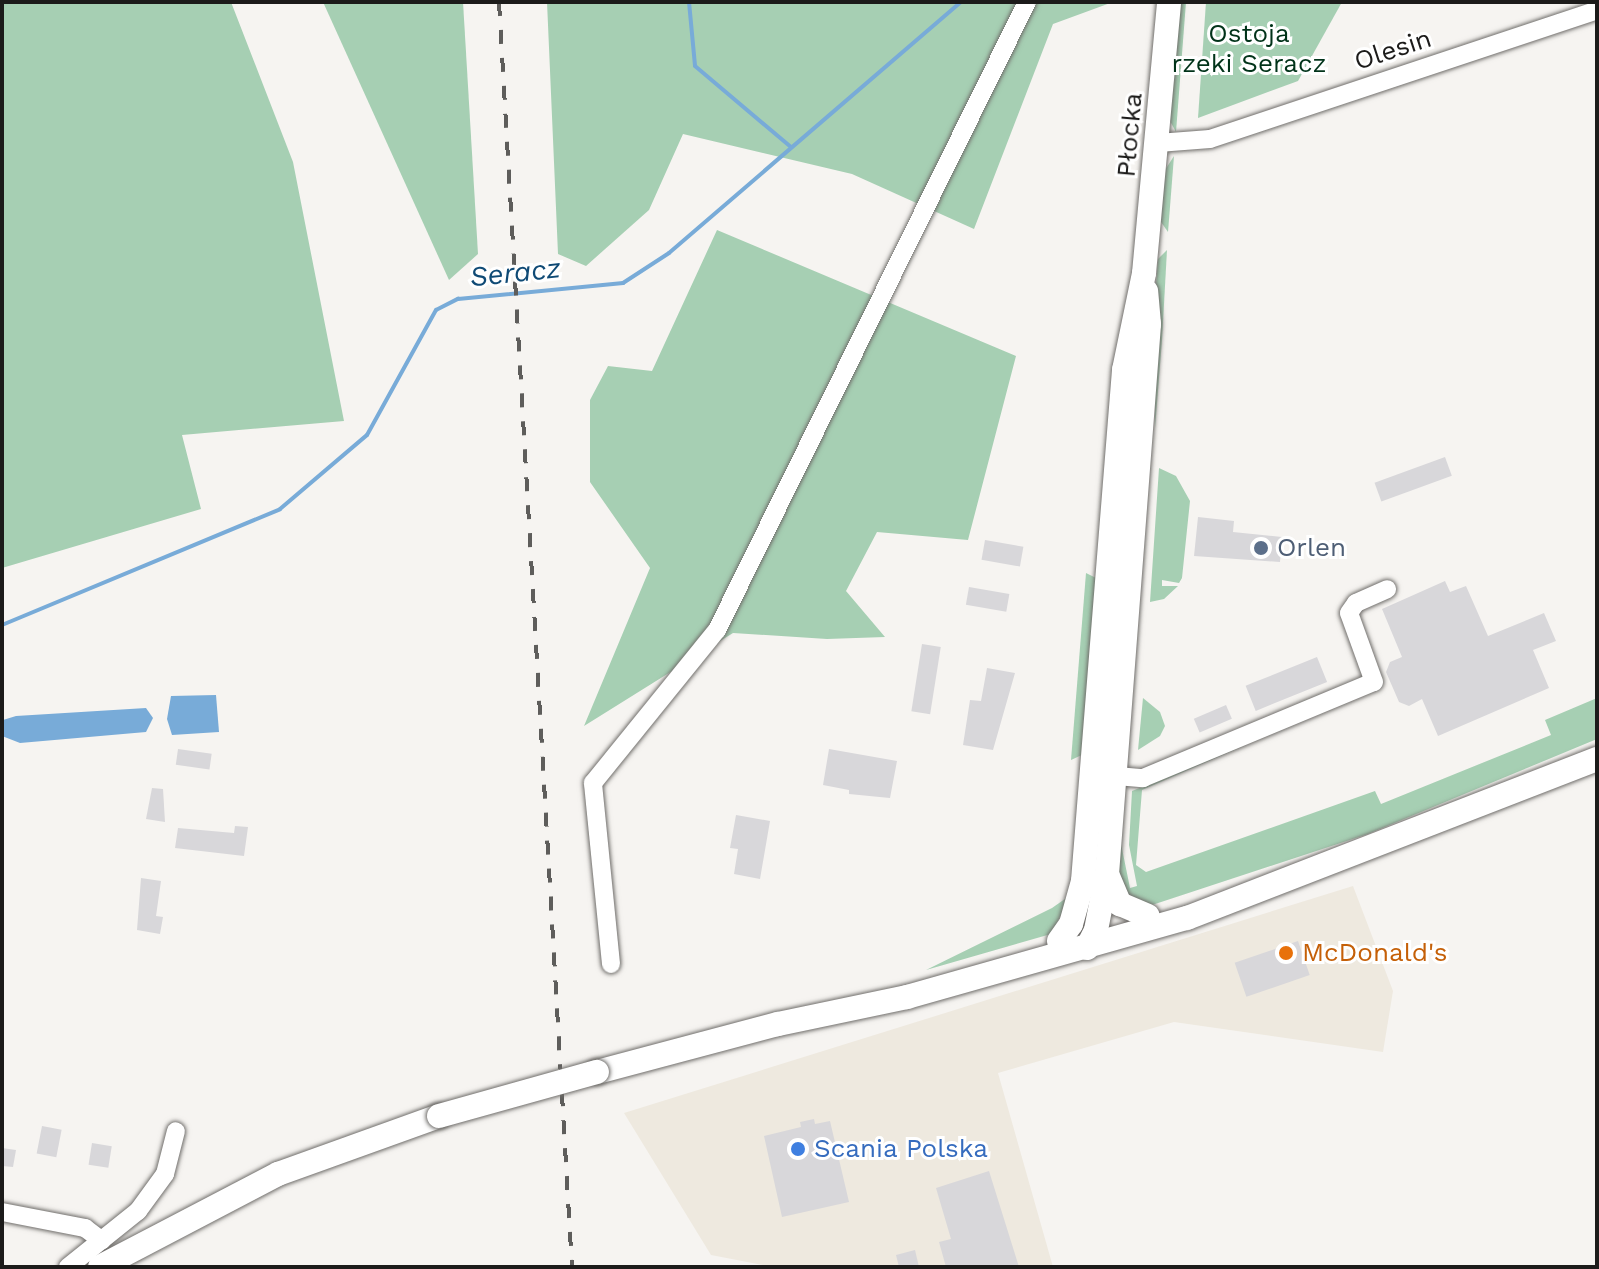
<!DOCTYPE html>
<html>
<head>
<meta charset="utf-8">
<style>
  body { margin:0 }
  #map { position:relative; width:1599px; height:1269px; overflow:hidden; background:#f6f4f1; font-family:"Work Sans",sans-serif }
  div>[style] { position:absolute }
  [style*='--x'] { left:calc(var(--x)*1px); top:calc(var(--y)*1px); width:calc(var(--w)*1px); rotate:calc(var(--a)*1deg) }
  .built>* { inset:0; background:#eee9df }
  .green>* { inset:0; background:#a6cfb3 }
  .water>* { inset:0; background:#78abd8 }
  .stream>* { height:4px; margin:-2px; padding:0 2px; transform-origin:2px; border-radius:2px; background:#78abd8 }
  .building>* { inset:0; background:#d8d7da; transform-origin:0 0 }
  .roads { filter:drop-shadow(0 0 2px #706e6b) drop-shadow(0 0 2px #706e6b) }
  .street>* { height:18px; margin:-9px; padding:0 9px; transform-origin:9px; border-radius:9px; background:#fff }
  .secondary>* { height:24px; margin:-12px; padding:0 12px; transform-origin:12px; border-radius:12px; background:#fff }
  .rail>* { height:4px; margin-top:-2px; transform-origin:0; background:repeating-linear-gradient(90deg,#5e5d5b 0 14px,transparent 0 28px) }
  .bridges { filter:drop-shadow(0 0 2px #706e6b) drop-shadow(0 0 2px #706e6b) }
  .secondary-bridge>* { height:24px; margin:-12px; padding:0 12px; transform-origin:12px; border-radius:12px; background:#fff }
  .dots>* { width:22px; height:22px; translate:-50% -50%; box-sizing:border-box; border:4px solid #fff; border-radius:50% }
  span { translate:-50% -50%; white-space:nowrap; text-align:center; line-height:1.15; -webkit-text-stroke:6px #fff; paint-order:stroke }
  .park-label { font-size:26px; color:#013319 }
  .street-label { font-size:26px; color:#1c1b1a }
  .service-label { font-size:26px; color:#4e5e75 }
  .left { translate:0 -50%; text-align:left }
  .food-label { font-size:26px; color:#c56008 }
  .shop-label { font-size:26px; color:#366cbe }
  .water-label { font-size:28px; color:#0f4a75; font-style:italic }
  .frame { position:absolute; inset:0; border:4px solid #1c1b1a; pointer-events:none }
</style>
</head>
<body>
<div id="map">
  <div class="built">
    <div style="clip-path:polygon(1353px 886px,1393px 991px,1383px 1052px,1174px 1022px,998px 1073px,1053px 1267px,773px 1267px,711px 1255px,624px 1113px)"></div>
  </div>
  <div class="green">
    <div style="clip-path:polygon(2px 2px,231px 2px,293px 162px,344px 421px,182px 435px,201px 509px,2px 568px)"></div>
    <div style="clip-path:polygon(323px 2px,463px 2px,478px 254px,449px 280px)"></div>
    <div style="clip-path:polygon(547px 2px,1113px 2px,1053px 24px,974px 229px,852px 174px,683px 134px,649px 210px,586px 266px,558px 254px)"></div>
    <div style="clip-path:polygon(1178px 2px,1186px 2px,1176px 132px,1170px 121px)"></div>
    <div style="clip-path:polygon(1206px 2px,1342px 2px,1298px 81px,1198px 118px)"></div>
    <div style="clip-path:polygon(1174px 156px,1168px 232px,1161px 222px,1165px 170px)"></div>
    <div style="clip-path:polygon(717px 230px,1016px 356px,968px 540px,877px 532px,846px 591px,885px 637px,827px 639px,733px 633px,584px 726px,650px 568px,590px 482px,590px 400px,608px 366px,652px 371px)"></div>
    <div style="clip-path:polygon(1167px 250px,1162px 340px,1155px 428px,1153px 323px,1158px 259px)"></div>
    <div style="clip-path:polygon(1159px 468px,1176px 476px,1190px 501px,1182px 578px,1179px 583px,1162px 580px,1162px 586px,1178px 586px,1164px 599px,1150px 602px)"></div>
    <div style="clip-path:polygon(1086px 573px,1096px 578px,1084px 754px,1071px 760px)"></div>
    <div style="clip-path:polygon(1143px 698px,1160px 712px,1165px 726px,1160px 736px,1138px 750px)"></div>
    <div style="clip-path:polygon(1597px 698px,1597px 739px,1368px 834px,1149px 906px,1129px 900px,1118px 876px,1119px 834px,1130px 888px,1137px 886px,1129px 845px,1132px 791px,1248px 744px,1142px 790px,1136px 865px,1146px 872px,1375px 791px,1381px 804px,1551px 735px,1545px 720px)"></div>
    <div style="clip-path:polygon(1072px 894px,1051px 934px,926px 970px,1052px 908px)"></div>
  </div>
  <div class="water">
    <div style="clip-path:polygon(216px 695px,219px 732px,172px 735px,167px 719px,171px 696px)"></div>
    <div style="clip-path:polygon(146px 708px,153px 718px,146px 732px,20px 743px,2px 736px,3px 720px,16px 716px)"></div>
  </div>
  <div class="stream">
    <div style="--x:689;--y:2;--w:64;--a:84.6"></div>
    <div style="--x:695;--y:66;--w:126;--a:40.2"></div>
    <div style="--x:2;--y:625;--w:301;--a:-22.6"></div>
    <div style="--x:280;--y:509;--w:114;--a:-40.4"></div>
    <div style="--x:367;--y:435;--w:143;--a:-61.1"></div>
    <div style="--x:436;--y:310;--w:25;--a:-27"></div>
    <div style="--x:458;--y:299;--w:166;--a:-5.5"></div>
    <div style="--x:623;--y:283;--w:55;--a:-33.1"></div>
    <div style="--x:669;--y:253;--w:385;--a:-40.7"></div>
  </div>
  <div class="building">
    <div style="left:1445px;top:457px;width:20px;height:75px;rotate:70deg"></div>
    <div style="clip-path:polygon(1198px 517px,1234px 521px,1233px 532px,1282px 537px,1280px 562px,1194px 556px)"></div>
    <div style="left:985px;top:540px;width:39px;height:20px;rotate:10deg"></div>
    <div style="clip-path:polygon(1445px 581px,1450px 592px,1466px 586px,1488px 636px,1544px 613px,1556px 641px,1533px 650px,1549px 688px,1438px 736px,1422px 699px,1409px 706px,1399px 702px,1386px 672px,1390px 662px,1402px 657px,1382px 609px)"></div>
    <div style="left:969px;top:587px;width:41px;height:18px;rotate:10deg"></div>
    <div style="left:922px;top:644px;width:19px;height:68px;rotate:9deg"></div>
    <div style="left:1317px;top:657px;width:27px;height:77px;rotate:68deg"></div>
    <div style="clip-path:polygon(987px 668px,1015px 673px,993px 750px,963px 745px,970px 700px,981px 701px)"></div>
    <div style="left:1226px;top:705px;width:15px;height:35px;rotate:67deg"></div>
    <div style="left:178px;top:749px;width:34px;height:16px;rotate:8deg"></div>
    <div style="clip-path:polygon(829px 749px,897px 761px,890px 798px,849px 794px,849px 790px,823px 785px)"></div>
    <div style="clip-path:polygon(152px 788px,163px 789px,165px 822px,146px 819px)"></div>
    <div style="clip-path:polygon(736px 815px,770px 821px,760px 879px,734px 874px,738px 849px,730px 848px)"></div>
    <div style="clip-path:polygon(235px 826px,248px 827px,244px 856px,175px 848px,178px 828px,234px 833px)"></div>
    <div style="clip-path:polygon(141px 878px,161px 881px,156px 916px,163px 917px,160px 934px,137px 930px)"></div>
    <div style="left:1298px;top:941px;width:36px;height:67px;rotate:71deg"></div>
    <div style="clip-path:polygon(814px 1119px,815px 1124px,830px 1121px,849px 1202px,782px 1217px,764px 1136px,801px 1127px,800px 1122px)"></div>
    <div style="left:42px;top:1126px;width:20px;height:28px;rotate:11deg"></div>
    <div style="left:92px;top:1143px;width:20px;height:22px;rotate:9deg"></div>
    <div style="clip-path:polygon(2px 1148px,16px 1150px,13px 1167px,2px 1166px)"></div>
    <div style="clip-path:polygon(989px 1171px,1019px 1267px,946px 1267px,939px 1242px,951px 1239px,936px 1188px)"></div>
    <div style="clip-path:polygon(915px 1250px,919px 1267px,899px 1267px,896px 1255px)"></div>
  </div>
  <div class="roads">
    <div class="street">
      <div style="--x:1158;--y:143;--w:52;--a:-4.4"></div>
      <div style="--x:1210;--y:139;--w:408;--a:-18.4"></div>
      <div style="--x:1105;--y:775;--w:38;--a:5"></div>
      <div style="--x:1143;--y:778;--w:250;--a:-22.6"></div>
      <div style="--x:1374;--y:682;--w:73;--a:-109.9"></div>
      <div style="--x:1349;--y:613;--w:12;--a:-55"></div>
      <div style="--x:1356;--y:603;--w:34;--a:-24"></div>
      <div style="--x:611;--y:964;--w:182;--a:-95.7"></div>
      <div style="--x:593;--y:783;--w:197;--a:-51"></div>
      <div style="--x:717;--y:630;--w:700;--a:-63.73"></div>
      <div style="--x:2;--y:1212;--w:85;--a:10.9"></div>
      <div style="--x:85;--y:1228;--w:21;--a:37"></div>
      <div style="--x:68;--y:1267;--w:90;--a:-38.7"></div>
      <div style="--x:138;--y:1211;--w:46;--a:-53.9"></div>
      <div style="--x:165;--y:1174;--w:44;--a:-75.7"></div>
    </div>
    <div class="secondary">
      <div style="--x:1107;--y:874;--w:33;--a:67"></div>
      <div style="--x:1120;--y:904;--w:30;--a:23"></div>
      <div style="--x:1059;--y:941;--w:21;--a:-55"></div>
      <div style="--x:1071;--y:924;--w:45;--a:-74.4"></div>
      <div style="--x:1083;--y:881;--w:513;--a:-85.41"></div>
      <div style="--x:1124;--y:370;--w:99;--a:-78.3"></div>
      <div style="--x:1144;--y:273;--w:272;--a:-84.7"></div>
      <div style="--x:1087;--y:948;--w:20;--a:-63"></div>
      <div style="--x:1096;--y:930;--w:57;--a:-78.9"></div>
      <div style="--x:1107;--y:874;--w:552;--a:-85.63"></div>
      <div style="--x:1149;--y:324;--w:33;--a:-95"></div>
      <div style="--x:597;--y:1072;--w:187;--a:-14.9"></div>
      <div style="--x:778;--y:1024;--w:132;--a:-11.8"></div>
      <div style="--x:907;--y:997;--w:291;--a:-15.8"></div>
      <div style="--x:1187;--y:918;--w:440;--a:-21.2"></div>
      <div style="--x:100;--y:1267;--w:201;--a:-27.6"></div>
      <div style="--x:278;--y:1174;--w:171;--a:-19.8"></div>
    </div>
  </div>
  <div class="rail">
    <div style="--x:499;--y:2;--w:1267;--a:86.7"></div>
  </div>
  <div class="bridges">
    <div class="secondary-bridge">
      <div style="--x:439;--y:1116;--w:164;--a:-15.6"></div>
    </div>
  </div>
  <div class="dots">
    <div style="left:1261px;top:548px;background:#5c6f8a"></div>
    <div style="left:1286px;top:953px;background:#e8710a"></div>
    <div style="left:798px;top:1149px;background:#3f7fe0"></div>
  </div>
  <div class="park-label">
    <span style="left:1249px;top:49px">Ostoja<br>rzeki Seracz</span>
  </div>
  <div class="street-label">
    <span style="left:1393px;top:50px;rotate:-18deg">Olesin</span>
    <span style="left:1130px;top:135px;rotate:-85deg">Płocka</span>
  </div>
  <div class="service-label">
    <span class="left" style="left:1277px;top:548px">Orlen</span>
  </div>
  <div class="food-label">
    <span class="left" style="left:1302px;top:953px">McDonald's</span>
  </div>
  <div class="shop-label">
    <span class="left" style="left:814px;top:1149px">Scania Polska</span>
  </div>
  <div class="water-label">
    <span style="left:515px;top:273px;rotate:-6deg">Seracz</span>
  </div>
  <div class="frame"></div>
</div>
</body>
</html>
